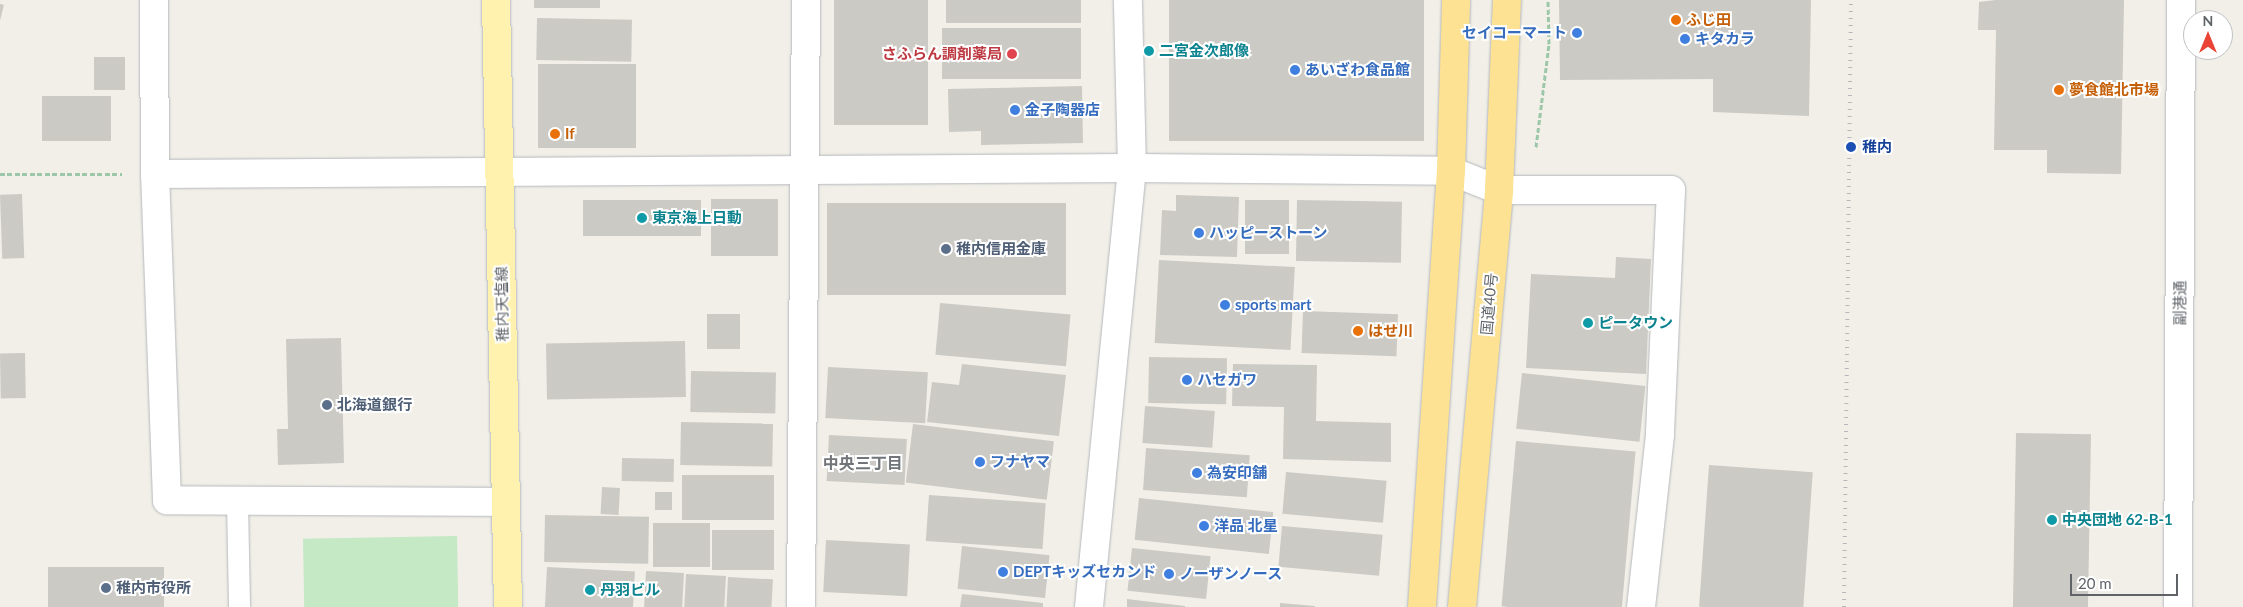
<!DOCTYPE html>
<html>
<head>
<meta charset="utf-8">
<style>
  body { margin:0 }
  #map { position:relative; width:2243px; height:607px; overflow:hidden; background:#f1efe8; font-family:Lato,"Noto Sans JP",sans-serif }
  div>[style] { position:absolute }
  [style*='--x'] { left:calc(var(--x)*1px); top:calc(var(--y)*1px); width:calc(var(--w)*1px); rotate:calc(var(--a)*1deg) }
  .green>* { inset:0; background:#c5e8c5; transform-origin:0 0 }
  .building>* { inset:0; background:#cccac5; transform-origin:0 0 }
  .path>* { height:3px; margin-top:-1.5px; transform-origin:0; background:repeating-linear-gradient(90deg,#9cc7a9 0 5px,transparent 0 7.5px) }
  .roads { filter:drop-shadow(0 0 1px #b5b8bc) drop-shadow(0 0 1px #b5b8bc) }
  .lane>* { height:21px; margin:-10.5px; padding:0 10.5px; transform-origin:10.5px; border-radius:10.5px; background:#fff }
  .street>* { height:28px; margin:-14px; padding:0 14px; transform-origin:14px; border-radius:14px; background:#fff }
  .secondary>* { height:28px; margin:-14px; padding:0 14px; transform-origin:14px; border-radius:14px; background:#fff }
  .primary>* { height:28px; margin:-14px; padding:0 14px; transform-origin:14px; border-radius:14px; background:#fff2af }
  .highway>* { height:28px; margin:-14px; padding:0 14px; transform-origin:14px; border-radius:14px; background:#fde293 }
  .rail>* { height:4px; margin-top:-2px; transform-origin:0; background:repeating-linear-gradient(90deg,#b6b7b8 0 1px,transparent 0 7px) }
  .dots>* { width:14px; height:14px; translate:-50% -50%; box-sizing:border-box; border:2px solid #fff; border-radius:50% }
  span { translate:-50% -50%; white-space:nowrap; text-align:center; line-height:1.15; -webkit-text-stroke:4px #fff; paint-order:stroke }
  .food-label { font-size:15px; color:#c56008; font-weight:700 }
  .left { translate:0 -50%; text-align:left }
  .shop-label { font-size:15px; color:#366cbe; font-weight:700 }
  .right { translate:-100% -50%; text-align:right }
  .culture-label { font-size:15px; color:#0d838f; font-weight:700 }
  .health-label { font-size:15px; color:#be3a42; font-weight:700 }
  .transit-label { font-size:15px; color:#164399; font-weight:700 }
  .service-label { font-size:15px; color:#4e5e75; font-weight:700 }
  .street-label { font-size:15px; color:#5f6368 }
  .neighbourhood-label { font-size:16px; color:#70757a; font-weight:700 }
  .north { position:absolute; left:2183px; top:10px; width:50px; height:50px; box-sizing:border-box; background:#fff; border:1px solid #bfc1c3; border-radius:50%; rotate:0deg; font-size:14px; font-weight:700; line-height:20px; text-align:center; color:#5f6368 }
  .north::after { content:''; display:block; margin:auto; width:18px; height:22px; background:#ea4335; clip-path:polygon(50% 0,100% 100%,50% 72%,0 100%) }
  .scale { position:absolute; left:2070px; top:574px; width:108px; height:22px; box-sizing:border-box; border:2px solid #5f6368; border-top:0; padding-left:6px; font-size:15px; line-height:18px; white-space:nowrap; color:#5f6368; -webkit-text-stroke:4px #fff; paint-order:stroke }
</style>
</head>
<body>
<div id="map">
  <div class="green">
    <div style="left:457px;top:536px;width:71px;height:154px;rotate:89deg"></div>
  </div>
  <div class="building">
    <div style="left:534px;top:0;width:66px;height:8px"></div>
    <div style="left:834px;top:0;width:94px;height:125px"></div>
    <div style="left:946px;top:0;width:135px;height:23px"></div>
    <div style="left:1169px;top:0;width:255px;height:141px"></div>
    <div style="clip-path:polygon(1559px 0,1811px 0,1809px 116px,1713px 112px,1713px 79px,1560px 80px)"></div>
    <div style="clip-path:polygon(1996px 0,2124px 0,2121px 174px,2047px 173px,2047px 150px,1994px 150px,1996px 30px,1978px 30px,1979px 2px)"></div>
    <div style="left:0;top:4px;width:4px;height:48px;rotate:14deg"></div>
    <div style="left:537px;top:18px;width:95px;height:42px;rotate:1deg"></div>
    <div style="left:1081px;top:28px;width:51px;height:139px;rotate:90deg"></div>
    <div style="left:94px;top:57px;width:31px;height:33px"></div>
    <div style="left:538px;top:64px;width:98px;height:84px"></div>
    <div style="clip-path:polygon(1082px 86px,1083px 143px,981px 145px,981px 131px,949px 132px,948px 89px)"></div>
    <div style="left:111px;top:96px;width:45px;height:69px;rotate:90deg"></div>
    <div style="left:22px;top:194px;width:64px;height:22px;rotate:88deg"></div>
    <div style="clip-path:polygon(1176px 195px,1239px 197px,1237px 257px,1160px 255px,1162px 210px,1176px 211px)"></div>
    <div style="left:711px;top:199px;width:67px;height:57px"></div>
    <div style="left:583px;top:200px;width:118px;height:36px"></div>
    <div style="left:1289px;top:200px;width:54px;height:44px;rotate:90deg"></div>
    <div style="left:1297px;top:200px;width:105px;height:61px;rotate:1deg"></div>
    <div style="left:827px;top:203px;width:239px;height:92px"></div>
    <div style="clip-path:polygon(1616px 257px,1651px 259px,1646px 374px,1526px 368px,1531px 274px,1615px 278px)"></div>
    <div style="left:1159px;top:260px;width:136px;height:83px;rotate:3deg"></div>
    <div style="left:940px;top:303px;width:131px;height:52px;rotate:5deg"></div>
    <div style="left:1303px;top:311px;width:95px;height:42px;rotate:2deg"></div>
    <div style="left:707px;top:314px;width:33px;height:35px"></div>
    <div style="clip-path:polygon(341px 338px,344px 463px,278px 465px,277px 429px,288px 429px,286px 339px)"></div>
    <div style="left:685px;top:341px;width:56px;height:139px;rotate:89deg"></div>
    <div style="left:25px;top:353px;width:45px;height:25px;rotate:89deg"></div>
    <div style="left:1149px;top:357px;width:78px;height:46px;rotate:1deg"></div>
    <div style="clip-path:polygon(962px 364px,1066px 375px,1059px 436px,927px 422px,932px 382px,959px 385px)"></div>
    <div style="clip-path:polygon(1233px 364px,1317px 365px,1316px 421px,1391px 423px,1391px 462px,1283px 459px,1284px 407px,1232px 406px)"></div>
    <div style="left:828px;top:367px;width:100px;height:51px;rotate:3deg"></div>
    <div style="left:691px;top:371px;width:85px;height:41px;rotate:1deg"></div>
    <div style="left:1522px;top:373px;width:124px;height:56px;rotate:6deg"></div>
    <div style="left:1145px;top:406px;width:70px;height:37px;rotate:4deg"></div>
    <div style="left:681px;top:422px;width:92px;height:43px;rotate:1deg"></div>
    <div style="left:913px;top:424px;width:142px;height:59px;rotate:7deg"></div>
    <div style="left:2016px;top:433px;width:75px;height:174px;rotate:1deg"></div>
    <div style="left:829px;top:435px;width:78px;height:46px;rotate:3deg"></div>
    <div style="left:1516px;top:441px;width:120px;height:166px;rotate:5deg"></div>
    <div style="left:1146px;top:448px;width:104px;height:42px;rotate:4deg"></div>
    <div style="left:622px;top:458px;width:52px;height:23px;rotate:1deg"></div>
    <div style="left:1709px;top:465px;width:104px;height:142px;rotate:4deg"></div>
    <div style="left:1286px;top:472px;width:101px;height:42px;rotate:5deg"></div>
    <div style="left:682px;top:475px;width:92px;height:45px"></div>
    <div style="left:602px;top:487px;width:18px;height:27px;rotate:3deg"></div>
    <div style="left:655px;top:492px;width:17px;height:18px"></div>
    <div style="left:929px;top:495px;width:117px;height:46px;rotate:4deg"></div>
    <div style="left:1139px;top:498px;width:135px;height:42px;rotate:6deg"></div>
    <div style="left:545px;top:515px;width:104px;height:47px;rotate:1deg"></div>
    <div style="left:653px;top:523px;width:57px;height:44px"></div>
    <div style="left:1282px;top:526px;width:101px;height:41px;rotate:5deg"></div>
    <div style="left:712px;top:530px;width:62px;height:40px"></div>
    <div style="left:826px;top:540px;width:84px;height:52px;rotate:3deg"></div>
    <div style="left:962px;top:546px;width:88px;height:43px;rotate:6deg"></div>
    <div style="left:1132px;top:548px;width:79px;height:43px;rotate:6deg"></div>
    <div style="left:164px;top:567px;width:40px;height:116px;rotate:90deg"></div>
    <div style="left:547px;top:567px;width:88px;height:40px;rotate:3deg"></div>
    <div style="left:646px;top:571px;width:38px;height:36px;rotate:3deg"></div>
    <div style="left:686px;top:574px;width:40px;height:33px;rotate:3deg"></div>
    <div style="left:728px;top:577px;width:45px;height:30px;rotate:3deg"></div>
    <div style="clip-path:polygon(962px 594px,1043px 603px,1043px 607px,960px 607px)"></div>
    <div style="clip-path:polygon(1127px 599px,1185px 606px,1185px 607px,1127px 607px)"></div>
    <div style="clip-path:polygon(1280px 603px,1315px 606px,1315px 607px,1280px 607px)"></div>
  </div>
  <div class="path">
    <div style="--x:1536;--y:147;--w:104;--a:-82.8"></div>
    <div style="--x:1549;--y:44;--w:44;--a:-91.3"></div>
    <div style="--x:0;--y:174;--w:122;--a:0"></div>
  </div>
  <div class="roads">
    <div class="lane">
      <div style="--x:237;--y:501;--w:106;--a:88.9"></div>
    </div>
    <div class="street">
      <div style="--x:505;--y:502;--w:338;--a:-179.7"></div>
      <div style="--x:167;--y:500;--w:326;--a:-92.1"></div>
      <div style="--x:155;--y:174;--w:977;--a:-0.35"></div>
      <div style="--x:1132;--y:168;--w:319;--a:0.5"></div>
      <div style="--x:1451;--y:171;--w:52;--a:21.6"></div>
      <div style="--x:1499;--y:190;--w:172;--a:0"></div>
      <div style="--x:1671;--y:190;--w:245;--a:92.6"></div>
      <div style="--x:1660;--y:435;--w:173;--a:96.3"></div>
      <div style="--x:801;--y:607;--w:607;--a:-89.53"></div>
      <div style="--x:1089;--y:607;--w:441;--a:-84.4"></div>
      <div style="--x:1132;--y:168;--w:168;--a:-91.4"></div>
    </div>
    <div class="secondary">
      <div style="--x:154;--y:0;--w:174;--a:89.7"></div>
      <div style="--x:2178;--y:607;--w:607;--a:-89.72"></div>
    </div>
    <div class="primary">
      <div style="--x:496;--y:0;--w:607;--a:88.87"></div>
    </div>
    <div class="highway">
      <div style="--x:1422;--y:607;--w:437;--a:-86.2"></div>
      <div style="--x:1451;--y:171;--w:171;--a:-88.3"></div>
      <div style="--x:1462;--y:607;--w:419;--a:-84.9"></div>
      <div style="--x:1499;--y:190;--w:190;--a:-87.6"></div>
    </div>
  </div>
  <div class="rail">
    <div style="--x:1844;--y:607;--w:607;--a:-89.34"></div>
  </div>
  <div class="dots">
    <div style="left:1676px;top:20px;background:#e8710a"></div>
    <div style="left:1577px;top:33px;background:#3f7fe0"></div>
    <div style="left:1685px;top:39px;background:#3f7fe0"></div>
    <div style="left:1149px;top:51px;background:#0f9aa8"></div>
    <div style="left:1012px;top:54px;background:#e0444e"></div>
    <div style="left:1295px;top:70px;background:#3f7fe0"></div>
    <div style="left:2059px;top:90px;background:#e8710a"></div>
    <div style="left:1015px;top:110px;background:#3f7fe0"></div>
    <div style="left:555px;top:134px;background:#e8710a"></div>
    <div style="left:1851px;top:147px;background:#1a4fb4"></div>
    <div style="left:642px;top:218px;background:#0f9aa8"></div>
    <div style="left:1199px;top:233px;background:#3f7fe0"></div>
    <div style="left:946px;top:249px;background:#5c6f8a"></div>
    <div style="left:1225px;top:305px;background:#3f7fe0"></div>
    <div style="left:1588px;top:323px;background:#0f9aa8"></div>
    <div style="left:1358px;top:331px;background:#e8710a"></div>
    <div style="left:1187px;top:380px;background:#3f7fe0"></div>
    <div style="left:327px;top:405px;background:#5c6f8a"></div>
    <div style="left:980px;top:462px;background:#3f7fe0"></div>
    <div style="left:1197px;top:473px;background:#3f7fe0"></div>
    <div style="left:2052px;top:520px;background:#0f9aa8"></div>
    <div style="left:1204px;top:526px;background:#3f7fe0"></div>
    <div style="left:1003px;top:572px;background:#3f7fe0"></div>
    <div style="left:1169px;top:574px;background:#3f7fe0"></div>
    <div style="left:106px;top:588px;background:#5c6f8a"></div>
    <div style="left:590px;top:590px;background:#0f9aa8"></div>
  </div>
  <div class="food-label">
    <span class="left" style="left:1686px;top:20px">ふじ田</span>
    <span class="left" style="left:2069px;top:90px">夢食館北市場</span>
    <span class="left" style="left:565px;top:134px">If</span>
    <span class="left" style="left:1368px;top:331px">はせ川</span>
  </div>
  <div class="shop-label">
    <span class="right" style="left:1567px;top:33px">セイコーマート</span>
    <span class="left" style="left:1695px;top:39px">キタカラ</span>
    <span class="left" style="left:1305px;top:70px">あいざわ食品館</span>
    <span class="left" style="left:1025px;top:110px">金子陶器店</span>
    <span class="left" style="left:1209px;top:233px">ハッピーストーン</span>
    <span class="left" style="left:1235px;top:305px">sports mart</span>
    <span class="left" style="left:1197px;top:380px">ハセガワ</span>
    <span class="left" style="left:990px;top:462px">フナヤマ</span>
    <span class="left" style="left:1207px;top:473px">為安印舗</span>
    <span class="left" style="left:1214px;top:526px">洋品 北星</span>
    <span class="left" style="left:1013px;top:572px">DEPTキッズセカンド</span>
    <span class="left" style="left:1179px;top:574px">ノーザンノース</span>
  </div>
  <div class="culture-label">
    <span class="left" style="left:1159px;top:51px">二宮金次郎像</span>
    <span class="left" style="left:652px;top:218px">東京海上日動</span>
    <span class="left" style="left:1598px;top:323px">ピータウン</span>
    <span class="left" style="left:2062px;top:520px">中央団地 62-B-1</span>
    <span class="left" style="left:600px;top:590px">丹羽ビル</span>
  </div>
  <div class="health-label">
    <span class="right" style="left:1002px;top:54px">さふらん調剤薬局</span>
  </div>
  <div class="transit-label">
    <span class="left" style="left:1862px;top:147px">稚内</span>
  </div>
  <div class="service-label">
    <span class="left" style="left:956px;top:249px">稚内信用金庫</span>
    <span class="left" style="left:337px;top:405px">北海道銀行</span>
    <span class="left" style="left:116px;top:588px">稚内市役所</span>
  </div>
  <div class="street-label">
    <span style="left:2180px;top:303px;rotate:-90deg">副港通</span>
    <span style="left:502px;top:304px;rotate:-91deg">稚内天塩線</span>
    <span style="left:1489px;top:304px;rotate:-85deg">国道40号</span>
  </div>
  <div class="neighbourhood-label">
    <span style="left:863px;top:463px">中央三丁目</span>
  </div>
  <div class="north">N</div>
  <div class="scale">20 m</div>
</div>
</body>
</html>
